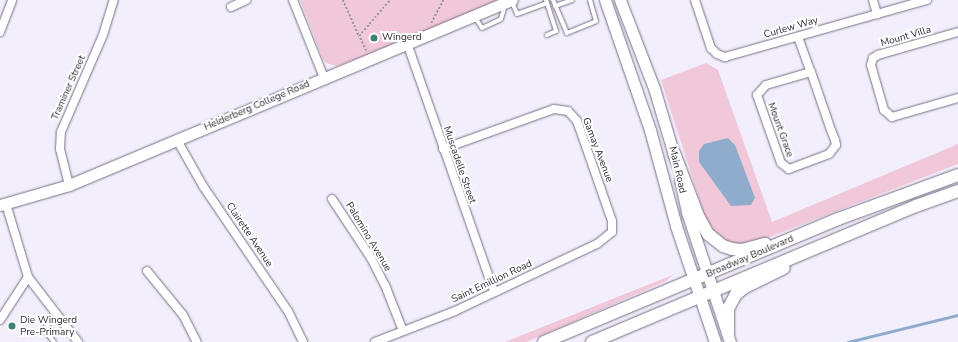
<!DOCTYPE html>
<html>
<head>
<meta charset="utf-8">
<style>
  body { margin:0 }
  #map { position:relative; width:958px; height:342px; overflow:hidden; background:#f3eefc; font-family:"Nunito Sans",sans-serif }
  div>[style] { position:absolute }
  [style*='--x'] { left:calc(var(--x)*1px); top:calc(var(--y)*1px); width:calc(var(--w)*1px); rotate:calc(var(--a)*1deg) }
  .green>* { inset:0; background:#f1c8d9 }
  .water>* { inset:0; background:#90accd }
  .stream>* { height:2.5px; margin:-1.25px; padding:0 1.25px; transform-origin:1.25px; border-radius:1.25px; background:#90accd }
  .path>* { height:1.5px; margin-top:-0.75px; transform-origin:0; background:repeating-linear-gradient(90deg,#9b97a2 0 2px,transparent 0 4px) }
  .roads { filter:drop-shadow(0 0 1px #776f83) drop-shadow(0 0 1px #776f83) }
  .lane>* { height:4px; margin:-2px; padding:0 2px; transform-origin:2px; border-radius:2px; background:#fff }
  .street>* { height:8px; margin:-4px; padding:0 4px; transform-origin:4px; border-radius:4px; background:#fff }
  .secondary>* { height:11px; margin:-5.5px; padding:0 5.5px; transform-origin:5.5px; border-radius:5.5px; background:#fff }
  .primary>* { height:12px; margin:-6px; padding:0 6px; transform-origin:6px; border-radius:6px; background:#fff }
  .dots>* { width:11px; height:11px; translate:-50% -50%; box-sizing:border-box; border:2px solid #fefefe; border-radius:50% }
  span { translate:-50% -50%; white-space:nowrap; text-align:center; line-height:1.15; -webkit-text-stroke:4px #fefefe; paint-order:stroke }
  .street-label { font-size:10px; color:#302c35 }
  .poi-label { font-size:10px; color:#302c35 }
  .left { translate:0 -50%; text-align:left }
</style>
</head>
<body>
<div id="map">
  <div class="green">
    <div style="clip-path:polygon(300px 0,510px 0,337px 66px,326px 63px,323px 59px)"></div>
    <div style="clip-path:polygon(706px 63px,718px 70px,772px 222px,958px 144px,958px 164px,762px 240px,739px 245px,723px 240px,709px 227px,705px 217px,661px 80px)"></div>
    <div style="clip-path:polygon(675px 274px,664px 282px,527px 342px,505px 342px)"></div>
  </div>
  <div class="water">
    <div style="clip-path:polygon(728px 138px,735px 145px,755px 198px,751px 205px,731px 206px,699px 162px,699px 151px,704px 144px)"></div>
  </div>
  <div class="stream">
    <div style="--x:848;--y:342;--w:113;--a:-13.8"></div>
  </div>
  <div class="path">
    <div style="--x:343;--y:0;--w:39;--a:66"></div>
    <div style="--x:431;--y:23;--w:26;--a:-62"></div>
    <div style="--x:366;--y:51;--w:17;--a:-115"></div>
    <div style="--x:359;--y:36;--w:48;--a:-49.3"></div>
  </div>
  <div class="roads">
    <div class="lane">
      <div style="--x:546;--y:0;--w:33;--a:72"></div>
      <div style="--x:556;--y:31;--w:10;--a:156"></div>
      <div style="--x:553;--y:0;--w:36;--a:67"></div>
      <div style="--x:567;--y:33;--w:31;--a:-22"></div>
      <div style="--x:596;--y:21;--w:22;--a:-106"></div>
      <div style="--x:512;--y:2;--w:13;--a:67"></div>
      <div style="--x:517;--y:14;--w:32;--a:-20"></div>
      <div style="--x:555;--y:6;--w:18;--a:-19"></div>
      <div style="--x:474;--y:16;--w:14;--a:56"></div>
      <div style="--x:482;--y:28;--w:21;--a:-25"></div>
      <div style="--x:501;--y:19;--w:15;--a:-74"></div>
      <div style="--x:54;--y:342;--w:16;--a:-128"></div>
      <div style="--x:44;--y:329;--w:18;--a:-49"></div>
    </div>
    <div class="street">
      <div style="--x:293;--y:0;--w:84;--a:68.3"></div>
      <div style="--x:695;--y:0;--w:51;--a:71.6"></div>
      <div style="--x:711;--y:48;--w:8;--a:45"></div>
      <div style="--x:717;--y:54;--w:9;--a:21"></div>
      <div style="--x:725;--y:57;--w:210;--a:-15.8"></div>
      <div style="--x:873;--y:0;--w:15;--a:74"></div>
      <div style="--x:231;--y:7;--w:17;--a:-25"></div>
      <div style="--x:0;--y:32;--w:34;--a:-69"></div>
      <div style="--x:958;--y:32;--w:83;--a:164"></div>
      <div style="--x:878;--y:55;--w:6;--a:149"></div>
      <div style="--x:873;--y:58;--w:7;--a:106"></div>
      <div style="--x:871;--y:65;--w:47;--a:73.9"></div>
      <div style="--x:884;--y:110;--w:11;--a:41"></div>
      <div style="--x:892;--y:117;--w:69;--a:-16.1"></div>
      <div style="--x:798;--y:37;--w:37;--a:70"></div>
      <div style="--x:811;--y:72;--w:61;--a:71"></div>
      <div style="--x:831;--y:130;--w:11;--a:68"></div>
      <div style="--x:835;--y:140;--w:5;--a:79"></div>
      <div style="--x:836;--y:145;--w:11;--a:128"></div>
      <div style="--x:829;--y:154;--w:43;--a:159.4"></div>
      <div style="--x:789;--y:169;--w:10;--a:-143"></div>
      <div style="--x:781;--y:163;--w:72;--a:-109.4"></div>
      <div style="--x:757;--y:95;--w:13;--a:-48"></div>
      <div style="--x:766;--y:85;--w:47;--a:-16.1"></div>
      <div style="--x:407;--y:43;--w:264;--a:70.7"></div>
      <div style="--x:177;--y:140;--w:53;--a:60.5"></div>
      <div style="--x:203;--y:186;--w:151;--a:55.8"></div>
      <div style="--x:288;--y:311;--w:34;--a:64"></div>
      <div style="--x:69;--y:185;--w:37;--a:-104"></div>
      <div style="--x:60;--y:149;--w:17;--a:-87"></div>
      <div style="--x:61;--y:132;--w:106;--a:-66.6"></div>
      <div style="--x:103;--y:35;--w:37;--a:-73"></div>
      <div style="--x:332;--y:199;--w:71;--a:56.5"></div>
      <div style="--x:371;--y:258;--w:30;--a:63"></div>
      <div style="--x:385;--y:285;--w:49;--a:68.6"></div>
      <div style="--x:6;--y:204;--w:76;--a:73.2"></div>
      <div style="--x:28;--y:277;--w:82;--a:52.4"></div>
      <div style="--x:147;--y:271;--w:57;--a:50.7"></div>
      <div style="--x:183;--y:315;--w:30;--a:63"></div>
      <div style="--x:0;--y:320;--w:51;--a:-56.9"></div>
      <div style="--x:375;--y:342;--w:86;--a:-21.2"></div>
      <div style="--x:455;--y:311;--w:157;--a:-25.3"></div>
      <div style="--x:597;--y:244;--w:19;--a:-39"></div>
      <div style="--x:612;--y:232;--w:11;--a:-90"></div>
      <div style="--x:612;--y:221;--w:91;--a:-109.2"></div>
      <div style="--x:582;--y:135;--w:15;--a:-110"></div>
      <div style="--x:577;--y:121;--w:13;--a:-132"></div>
      <div style="--x:568;--y:111;--w:14;--a:-172"></div>
      <div style="--x:554;--y:109;--w:118;--a:160.2"></div>
    </div>
    <div class="secondary">
      <div style="--x:605;--y:0;--w:138;--a:70.9"></div>
      <div style="--x:650;--y:130;--w:99;--a:74.8"></div>
      <div style="--x:676;--y:226;--w:122;--a:71.4"></div>
      <div style="--x:620;--y:0;--w:94;--a:68.9"></div>
      <div style="--x:654;--y:88;--w:77;--a:73.4"></div>
      <div style="--x:680;--y:179;--w:34;--a:78"></div>
      <div style="--x:687;--y:212;--w:137;--a:71.7"></div>
      <div style="--x:0;--y:205;--w:72;--a:-16.2"></div>
      <div style="--x:69;--y:185;--w:480;--a:-22.7"></div>
    </div>
    <div class="primary">
      <div style="--x:674;--y:153;--w:67;--a:69.1"></div>
      <div style="--x:698;--y:216;--w:21;--a:61"></div>
      <div style="--x:708;--y:234;--w:19;--a:39"></div>
      <div style="--x:723;--y:246;--w:9;--a:18"></div>
      <div style="--x:732;--y:249;--w:10;--a:6"></div>
      <div style="--x:742;--y:250;--w:24;--a:-15"></div>
      <div style="--x:728;--y:333;--w:24;--a:-90"></div>
      <div style="--x:728;--y:309;--w:17;--a:-62"></div>
      <div style="--x:736;--y:294;--w:11;--a:-38"></div>
      <div style="--x:745;--y:287;--w:43;--a:-26"></div>
      <div style="--x:544;--y:342;--w:319;--a:-22.7"></div>
      <div style="--x:838;--y:219;--w:128;--a:-20.1"></div>
      <div style="--x:592;--y:342;--w:351;--a:-22.8"></div>
      <div style="--x:916;--y:206;--w:45;--a:-19.7"></div>
    </div>
  </div>
  <div class="dots">
    <div style="left:374px;top:38px;background:#408376"></div>
    <div style="left:12px;top:326px;background:#408376"></div>
  </div>
  <div class="street-label">
    <span style="left:791px;top:28px;rotate:-16deg">Curlew Way</span>
    <span style="left:906px;top:37px;rotate:-16deg">Mount Villa</span>
    <span style="left:69px;top:88px;rotate:-66deg">Traminer Street</span>
    <span style="left:257px;top:106px;rotate:-23deg">Helderberg College Road</span>
    <span style="left:780px;top:130px;rotate:70deg">Mount Grace</span>
    <span style="left:597px;top:150px;rotate:69deg">Gamay Avenue</span>
    <span style="left:459px;top:165px;rotate:71deg">Muscadelle Street</span>
    <span style="left:677px;top:170px;rotate:77deg">Main Road</span>
    <span style="left:249px;top:235px;rotate:56deg">Clairette Avenue</span>
    <span style="left:368px;top:237px;rotate:59deg">Palomino Avenue</span>
    <span style="left:750px;top:257px;rotate:-23deg">Broadway Boulevard</span>
    <span style="left:492px;top:282px;rotate:-25deg">Saint Emillion Road</span>
  </div>
  <div class="poi-label">
    <span class="left" style="left:382px;top:38px">Wingerd</span>
    <span class="left" style="left:20px;top:326px">Die Wingerd<br>Pre-Primary</span>
  </div>
</div>
</body>
</html>
